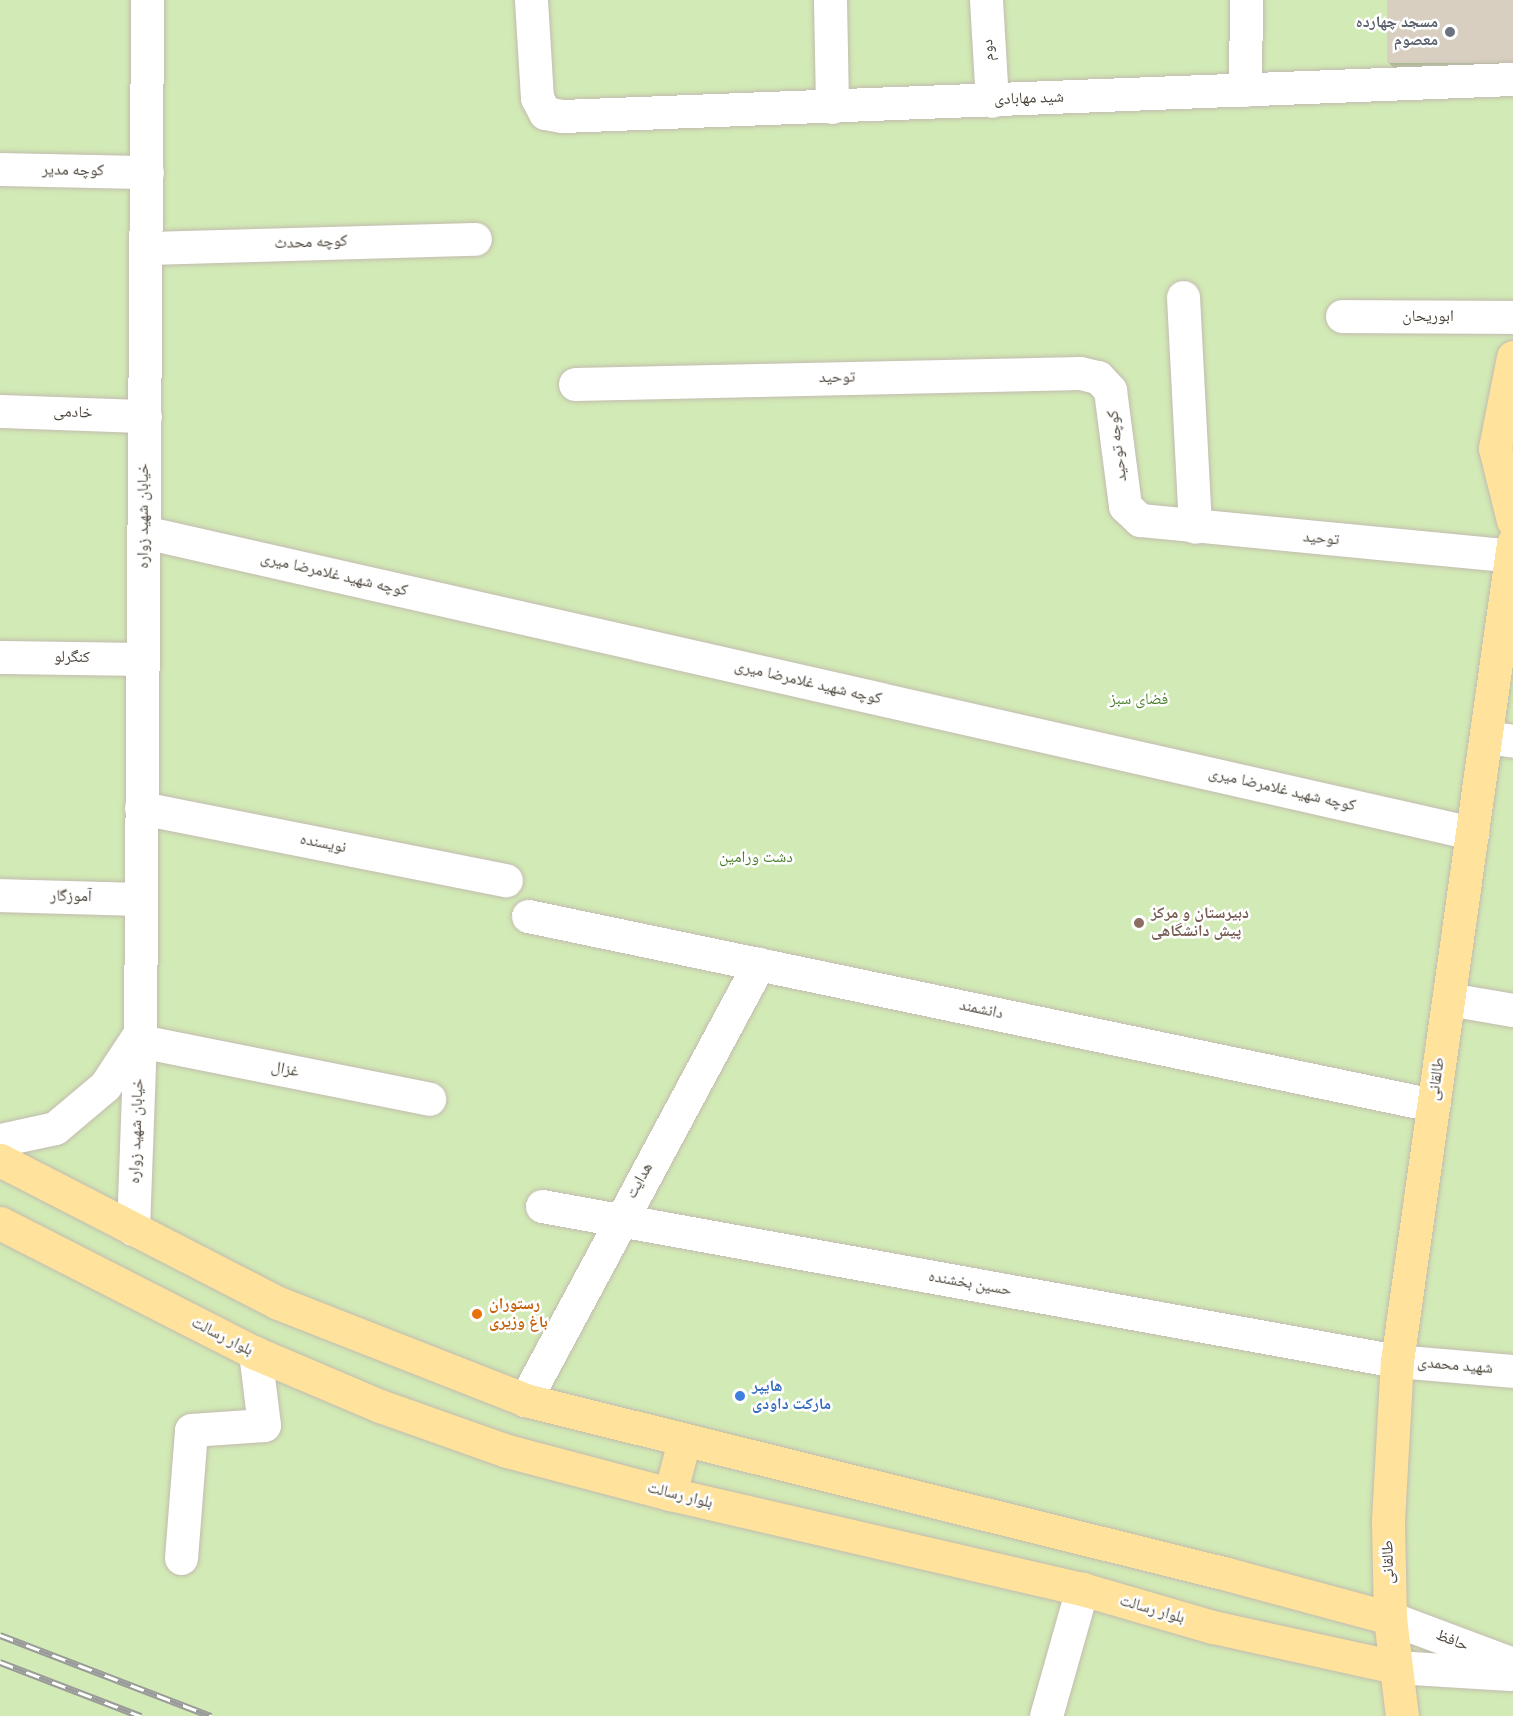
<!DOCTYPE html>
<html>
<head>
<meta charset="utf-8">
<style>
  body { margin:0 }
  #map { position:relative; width:1513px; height:1716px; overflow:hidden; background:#f6f3ec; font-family:Overpass,"Noto Naskh Arabic",sans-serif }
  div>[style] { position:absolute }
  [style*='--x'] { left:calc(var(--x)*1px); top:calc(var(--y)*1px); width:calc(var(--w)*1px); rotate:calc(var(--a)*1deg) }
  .green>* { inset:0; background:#d2eab5; transform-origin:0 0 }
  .shadow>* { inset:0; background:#0003 }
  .building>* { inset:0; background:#d8cfc1; transform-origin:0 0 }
  .roads { filter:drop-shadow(0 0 2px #c2bbae) drop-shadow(0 0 2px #c2bbae) }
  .minor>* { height:33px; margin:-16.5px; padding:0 16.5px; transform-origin:16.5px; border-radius:16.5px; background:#fff }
  .major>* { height:33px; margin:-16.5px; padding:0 16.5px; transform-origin:16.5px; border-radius:16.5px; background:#ffe39c }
  .rail>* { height:7px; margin-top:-3.5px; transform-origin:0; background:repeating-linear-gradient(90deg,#fff 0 14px,#9a9a9a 0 28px); box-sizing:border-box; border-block:2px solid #9a9a9a }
  .dots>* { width:16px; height:16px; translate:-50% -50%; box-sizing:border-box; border:3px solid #fff; border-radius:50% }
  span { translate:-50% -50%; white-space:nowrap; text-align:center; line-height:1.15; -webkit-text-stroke:5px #fff; paint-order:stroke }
  .worship-label { font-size:16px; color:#5b616d; font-weight:700 }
  .right { translate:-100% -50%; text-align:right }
  .street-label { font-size:16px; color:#4b4439 }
  .park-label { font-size:16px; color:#4a7f2a }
  .education-label { font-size:16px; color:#785e54; font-weight:700 }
  .left { translate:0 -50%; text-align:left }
  .food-label { font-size:16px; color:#c56008; font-weight:700 }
  .shop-label { font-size:16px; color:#366cbe; font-weight:700 }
</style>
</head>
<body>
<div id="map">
  <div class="green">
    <div style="left:0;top:0;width:1513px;height:1716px"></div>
  </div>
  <div class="shadow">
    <div style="clip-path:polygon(1388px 0,1513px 0,1513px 82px,1408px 82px,1388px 62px)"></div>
  </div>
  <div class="building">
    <div style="left:1387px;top:0;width:126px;height:63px"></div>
  </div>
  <div class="roads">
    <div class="minor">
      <div style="--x:531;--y:0;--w:98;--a:86.5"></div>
      <div style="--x:537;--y:98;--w:17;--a:62"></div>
      <div style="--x:545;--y:113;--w:17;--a:10"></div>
      <div style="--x:562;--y:116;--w:952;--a:-2.23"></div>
      <div style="--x:830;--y:0;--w:107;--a:88.9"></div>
      <div style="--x:986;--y:0;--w:101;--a:86.6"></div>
      <div style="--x:1245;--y:90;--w:90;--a:-89.4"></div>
      <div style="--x:0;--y:169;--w:147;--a:1.2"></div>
      <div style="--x:147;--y:248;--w:328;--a:-1.6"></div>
      <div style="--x:1183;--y:297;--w:230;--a:87"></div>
      <div style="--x:1342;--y:316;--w:171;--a:0.3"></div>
      <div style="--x:575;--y:384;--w:505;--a:-1.25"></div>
      <div style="--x:1080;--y:373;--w:18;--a:13"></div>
      <div style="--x:1098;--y:377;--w:18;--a:47"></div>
      <div style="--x:1110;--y:390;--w:117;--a:82.6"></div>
      <div style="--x:1125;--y:506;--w:21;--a:43"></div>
      <div style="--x:1140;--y:520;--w:375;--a:5.5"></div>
      <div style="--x:0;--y:411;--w:145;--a:2"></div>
      <div style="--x:144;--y:532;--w:1362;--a:12.77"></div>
      <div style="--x:0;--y:657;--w:143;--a:0.8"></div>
      <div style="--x:1486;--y:737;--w:27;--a:8"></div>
      <div style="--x:141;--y:808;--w:372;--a:11.2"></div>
      <div style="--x:0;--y:895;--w:141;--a:1.6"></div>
      <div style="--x:528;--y:916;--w:925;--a:11.8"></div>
      <div style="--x:1449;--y:999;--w:65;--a:9.8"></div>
      <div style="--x:140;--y:1041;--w:295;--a:11.3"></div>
      <div style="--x:0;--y:1140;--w:56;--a:-12.3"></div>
      <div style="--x:55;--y:1128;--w:65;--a:-40"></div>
      <div style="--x:105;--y:1086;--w:64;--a:-56.6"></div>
      <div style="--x:542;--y:1206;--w:869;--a:10.28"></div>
      <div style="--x:1397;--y:1361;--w:116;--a:4.9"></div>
      <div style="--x:133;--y:1229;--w:188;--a:-87.9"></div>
      <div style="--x:140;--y:1041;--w:1041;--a:-89.61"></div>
      <div style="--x:525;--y:1400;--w:495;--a:-61.8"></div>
      <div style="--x:181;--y:1558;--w:128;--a:-85.5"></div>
      <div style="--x:191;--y:1430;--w:73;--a:-3.9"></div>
      <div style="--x:264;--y:1425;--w:73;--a:-97.1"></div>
      <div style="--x:1390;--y:1618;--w:131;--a:20.5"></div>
      <div style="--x:1395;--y:1667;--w:115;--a:3.5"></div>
      <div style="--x:1046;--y:1716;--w:132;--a:-74.2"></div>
    </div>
    <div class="major">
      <div style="--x:1513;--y:357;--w:93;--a:101.2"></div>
      <div style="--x:1495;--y:448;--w:75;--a:76.1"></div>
      <div style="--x:0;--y:1160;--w:313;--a:27.2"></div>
      <div style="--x:278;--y:1303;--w:265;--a:21.4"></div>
      <div style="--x:525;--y:1400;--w:723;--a:13.92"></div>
      <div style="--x:1227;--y:1574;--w:169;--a:15.1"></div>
      <div style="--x:0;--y:1223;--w:286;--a:27"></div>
      <div style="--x:255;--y:1353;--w:136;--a:23"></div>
      <div style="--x:380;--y:1406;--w:135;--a:19.5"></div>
      <div style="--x:507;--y:1451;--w:169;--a:14.8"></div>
      <div style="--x:670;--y:1494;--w:423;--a:13"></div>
      <div style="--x:1082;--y:1589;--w:136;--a:16.2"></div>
      <div style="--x:1213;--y:1627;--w:186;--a:12.4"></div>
      <div style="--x:670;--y:1494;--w:55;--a:-75.2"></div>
      <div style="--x:1402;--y:1716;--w:99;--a:-97"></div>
      <div style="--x:1390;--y:1618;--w:98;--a:-91.2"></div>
      <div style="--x:1388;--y:1520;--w:159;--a:-86.8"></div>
      <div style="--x:1397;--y:1361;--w:826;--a:-81.93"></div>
    </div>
  </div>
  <div class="rail">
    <div style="--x:0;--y:1635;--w:226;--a:21"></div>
    <div style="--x:0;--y:1662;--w:151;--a:21"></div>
  </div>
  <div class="dots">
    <div style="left:1450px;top:32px;background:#6b7280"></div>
    <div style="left:1139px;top:923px;background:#8d6e63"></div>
    <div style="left:477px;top:1314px;background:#e8710a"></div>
    <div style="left:740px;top:1396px;background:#3f7fe0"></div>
  </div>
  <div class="worship-label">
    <span class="right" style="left:1438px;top:32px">مسجد چهارده<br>معصوم</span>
  </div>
  <div class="street-label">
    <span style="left:989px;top:50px;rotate:-94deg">دوم</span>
    <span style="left:1029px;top:99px;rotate:-2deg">شید مهابادی</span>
    <span style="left:73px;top:171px;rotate:1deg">کوچه مدیر</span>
    <span style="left:311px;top:243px;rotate:-2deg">کوچه محدث</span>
    <span style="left:1428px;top:317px">ابوریحان</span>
    <span style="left:837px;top:378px;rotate:-1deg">توحید</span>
    <span style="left:73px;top:413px;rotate:2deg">خادمی</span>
    <span style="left:1118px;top:446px;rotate:-97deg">کوچه توحید</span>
    <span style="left:144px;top:516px;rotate:-90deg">خیابان شهید زواره</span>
    <span style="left:1321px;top:539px;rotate:5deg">توحید</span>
    <span style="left:334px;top:575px;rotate:13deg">کوچه شهید غلامرضا میری</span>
    <span style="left:72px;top:658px;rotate:1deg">کنگرلو</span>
    <span style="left:808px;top:683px;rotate:13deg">کوچه شهید غلامرضا میری</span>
    <span style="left:1282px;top:790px;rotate:13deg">کوچه شهید غلامرضا میری</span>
    <span style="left:323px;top:844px;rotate:11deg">نویسنده</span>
    <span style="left:71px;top:897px;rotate:1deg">آموزگار</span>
    <span style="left:981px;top:1010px;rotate:12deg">دانشمند</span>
    <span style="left:285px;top:1070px;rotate:11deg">غزال</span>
    <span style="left:1437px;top:1079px;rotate:-82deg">طالقانی</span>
    <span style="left:137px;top:1131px;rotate:-88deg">خیابان شهید زواره</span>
    <span style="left:640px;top:1181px;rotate:-61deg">هدایت</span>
    <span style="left:970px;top:1284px;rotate:10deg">حسین بخشنده</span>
    <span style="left:222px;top:1337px;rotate:27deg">بلوار رسالت</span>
    <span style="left:1455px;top:1366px;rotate:5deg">شهید محمدی</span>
    <span style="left:680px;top:1496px;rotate:14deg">بلوار رسالت</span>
    <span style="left:1389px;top:1562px;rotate:-91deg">طالقانی</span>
    <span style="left:1152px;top:1610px;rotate:16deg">بلوار رسالت</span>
    <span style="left:1452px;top:1641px;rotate:21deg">حافظ</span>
  </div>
  <div class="park-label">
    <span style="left:1139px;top:700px">فضای سبز</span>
    <span style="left:756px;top:858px">دشت ورامین</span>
  </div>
  <div class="education-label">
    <span class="left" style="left:1151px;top:923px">دبیرستان و مرکز<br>پیش دانشگاهی</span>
  </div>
  <div class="food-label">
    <span class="left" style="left:489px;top:1314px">رستوران<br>باغ وزیری</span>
  </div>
  <div class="shop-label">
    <span class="left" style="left:752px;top:1396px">هایپر<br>مارکت داودی</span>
  </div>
</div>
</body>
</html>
